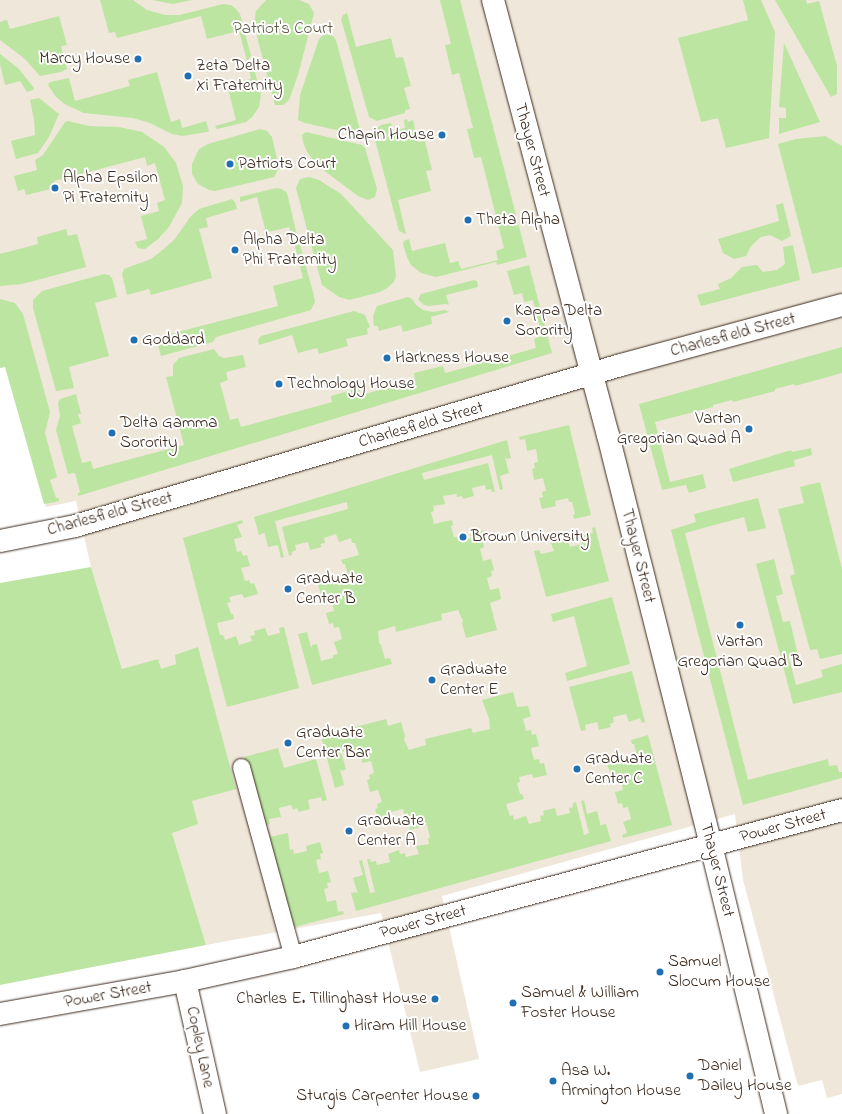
<!DOCTYPE html>
<html>
<head>
<meta charset="utf-8">
<style>
  body { margin:0 }
  #map { position:relative; width:842px; height:1114px; overflow:hidden; background:#fff; font-family:"Indie Flower",sans-serif }
  div>[style] { position:absolute }
  [style*='--x'] { left:calc(var(--x)*1px); top:calc(var(--y)*1px); width:calc(var(--w)*1px); rotate:calc(var(--a)*1deg) }
  .built>* { inset:0; background:#efe7d9 }
  .green>* { inset:0; background:#bce5a1 }
  .roads { filter:drop-shadow(0 0 1px #3b2a1e) drop-shadow(0 0 1px #3b2a1e) }
  .lane>* { height:17px; margin:-8.5px; padding:0 8.5px; transform-origin:8.5px; border-radius:8.5px; background:#fff }
  .street>* { height:22px; margin:-11px; padding:0 11px; transform-origin:11px; border-radius:11px; background:#fff }
  .secondary>* { height:22px; margin:-11px; padding:0 11px; transform-origin:11px; border-radius:11px; background:#fff }
  .dots>* { width:11px; height:11px; translate:-50% -50%; box-sizing:border-box; border:2px solid #fff; border-radius:50% }
  span { translate:-50% -50%; white-space:nowrap; text-align:center; line-height:1.15; -webkit-text-stroke:4px #fff; paint-order:stroke }
  .park-label { font-size:17px; color:#5b593f }
  .poi-label { font-size:17px; color:#3b2a1e }
  .right { translate:-100% -50%; text-align:right }
  .left { translate:0 -50%; text-align:left }
  .street-label { font-size:17px; color:#3b2a1e }
</style>
</head>
<body>
<div id="map">
  <div class="built">
    <div style="clip-path:polygon(0 0,842px 0,842px 1094px,827px 1098px,822px 1080px,798px 1086px,743px 880px,735px 814px,442px 896px,479px 1059px,420px 1072px,381px 913px,206px 945px,91px 567px,76px 501px,46px 507px,5px 367px,0 368px)"></div>
  </div>
  <div class="green">
    <div style="clip-path:polygon(100px 0,133px 0,147px 10px,165px 15px,180px 15px,223px 4px,231px 5px,236px 9px,240px 14px,251px 56px,247px 61px,239px 31px,207px 39px,201px 16px,117px 38px,115px 32px,109px 33px)"></div>
    <div style="clip-path:polygon(152px 0,192px 0,173px 4px)"></div>
    <div style="clip-path:polygon(266px 0,299px 0,309px 4px,314px 13px,298px 75px,289px 100px,283px 105px,275px 105px,254px 25px,256px 11px)"></div>
    <div style="clip-path:polygon(440px 0,460px 0,527px 257px,497px 265px,496px 262px,436px 277px,421px 273px,411px 265px,407px 257px,403px 244px,404px 241px,409px 239px,412px 251px,445px 243px,450px 263px,458px 261px,461px 269px,498px 260px,496px 251px,504px 248px,481px 157px,474px 158px,467px 129px,473px 128px,459px 73px,452px 75px,445px 45px,451px 44px)"></div>
    <div style="clip-path:polygon(743px 0,761px 0,775px 32px,769px 138px,726px 148px,718px 118px,701px 122px,678px 38px,748px 20px)"></div>
    <div style="clip-path:polygon(775px 0,806px 0,807px 4px,819px 1px,837px 66px,837px 94px,831px 97px)"></div>
    <div style="clip-path:polygon(347px 13px,356px 47px,391px 38px,396px 58px,403px 57px,411px 86px,404px 88px,410px 109px,405px 110px,405px 113px,377px 121px,369px 117px,341px 19px,343px 15px)"></div>
    <div style="clip-path:polygon(59px 16px,67px 45px,61px 46px,67px 69px,61px 72px,40px 76px,25px 59px,0 40px,0 22px,7px 20px,10px 29px)"></div>
    <div style="clip-path:polygon(324px 34px,333px 36px,336px 40px,360px 130px,358px 133px,354px 134px,305px 123px,298px 120px,300px 95px,319px 39px)"></div>
    <div style="clip-path:polygon(784px 43px,820px 122px,779px 134px,779px 118px,786px 118px,786px 108px,779px 107px)"></div>
    <div style="clip-path:polygon(0 54px,19px 69px,34px 88px,33px 90px,27px 92px,20px 81px,5px 85px,0 64px)"></div>
    <div style="clip-path:polygon(248px 66px,254px 69px,261px 94px,259px 107px,252px 117px,246px 122px,217px 129px,215px 126px,236px 120px,227px 85px,251px 79px)"></div>
    <div style="clip-path:polygon(157px 72px,171px 122px,180px 119px,182px 128px,206px 121px,209px 131px,207px 132px,182px 136px,172px 134px,150px 123px,133px 118px,84px 113px,66px 105px,56px 97px,48px 85px,50px 82px,69px 78px,75px 101px,130px 86px,128px 80px)"></div>
    <div style="clip-path:polygon(39px 98px,59px 114px,49px 137px,38px 153px,16px 159px,11px 141px,35px 135px,34px 120px,30px 100px)"></div>
    <div style="clip-path:polygon(407px 119px,408px 122px,413px 120px,418px 142px,425px 141px,432px 170px,426px 171px,431px 191px,398px 200px,406px 234px,399px 231px,374px 136px,376px 129px,381px 125px,391px 123px,393px 131px,405px 128px,404px 120px)"></div>
    <div style="clip-path:polygon(68px 121px,89px 126px,119px 127px,142px 132px,164px 147px,176px 163px,183px 186px,182px 203px,169px 227px,158px 239px,145px 249px,138px 248px,135px 242px,147px 239px,141px 216px,159px 211px,157px 203px,165px 200px,155px 163px,147px 166px,145px 157px,54px 181px,55px 188px,26px 195px,24px 189px,18px 191px,14px 176px,37px 170px,35px 160px,43px 155px,65px 122px)"></div>
    <div style="clip-path:polygon(260px 129px,267px 131px,272px 137px,279px 168px,274px 177px,215px 191px,209px 190px,198px 184px,192px 174px,192px 164px,199px 149px,208px 144px)"></div>
    <div style="clip-path:polygon(306px 132px,362px 145px,365px 148px,377px 189px,375px 197px,368px 200px,358px 196px,318px 166px,307px 152px,303px 142px,302px 135px)"></div>
    <div style="clip-path:polygon(825px 136px,842px 146px,842px 267px,812px 274px,778px 144px,796px 139px)"></div>
    <div style="clip-path:polygon(309px 177px,319px 180px,341px 194px,393px 250px,396px 276px,394px 282px,387px 288px,380px 292px,349px 300px,339px 297px,322px 285px,296px 188px,300px 179px)"></div>
    <div style="clip-path:polygon(276px 188px,282px 189px,287px 193px,297px 235px,293px 239px,289px 227px,268px 232px,270px 241px,268px 241px,257px 197px,240px 202px,240px 197px)"></div>
    <div style="clip-path:polygon(232px 199px,235px 202px,237px 209px,206px 218px,208px 227px,199px 229px,212px 278px,151px 295px,149px 289px,127px 295px,122px 274px,124px 269px,151px 259px,160px 252px,174px 240px,191px 216px,199px 209px)"></div>
    <div style="clip-path:polygon(783px 203px,791px 236px,782px 241px,770px 235px,761px 237px,751px 246px,746px 256px,734px 259px,723px 253px,718px 239px,779px 221px,776px 205px)"></div>
    <div style="clip-path:polygon(66px 229px,68px 236px,77px 234px,86px 267px,22px 284px,0 286px,0 254px,38px 244px,37px 237px)"></div>
    <div style="clip-path:polygon(294px 243px,300px 245px,313px 292px,315px 302px,311px 310px,216px 337px,213px 342px,161px 356px,158px 345px,164px 343px,162px 336px,278px 306px,273px 286px,303px 278px)"></div>
    <div style="clip-path:polygon(793px 245px,800px 280px,701px 306px,697px 295px,720px 289px,718px 284px,731px 278px,742px 267px,757px 265px,763px 272px,777px 270px,785px 264px,783px 247px)"></div>
    <div style="clip-path:polygon(529px 265px,552px 353px,78px 496px,78px 493px,80px 492px,75px 473px,68px 474px,56px 430px,60px 416px,58px 403px,60px 399px,76px 394px,81px 414px,78px 414px,81px 423px,72px 426px,82px 463px,91px 461px,93px 469px,184px 445px,166px 377px,173px 376px,173px 365px,179px 358px,214px 349px,219px 356px,224px 358px,243px 355px,246px 367px,226px 372px,228px 380px,220px 383px,230px 420px,238px 418px,241px 427px,332px 402px,331px 396px,359px 388px,361px 395px,415px 380px,414px 373px,443px 366px,445px 373px,536px 348px,534px 339px,542px 336px,533px 300px,524px 302px,522px 293px,514px 295px,507px 271px)"></div>
    <div style="clip-path:polygon(104px 274px,109px 275px,112px 278px,117px 297px,95px 303px,109px 356px,69px 367px,74px 388px,56px 391px,33px 308px,33px 300px,42px 291px)"></div>
    <div style="clip-path:polygon(474px 280px,477px 281px,478px 287px,446px 295px,449px 305px,446px 304px,429px 306px,424px 305px,418px 299px,421px 294px)"></div>
    <div style="clip-path:polygon(408px 297px,412px 299px,416px 305px,423px 310px,433px 312px,445px 310px,449px 312px,431px 317px,432px 324px,403px 332px,401px 325px,379px 331px,378px 326px,374px 326px,373px 316px,377px 306px)"></div>
    <div style="clip-path:polygon(0 299px,15px 303px,23px 314px,50px 412px,45px 433px,57px 477px,50px 480px,56px 498px,59px 498px,59px 501px,56px 502px,44px 504px,5px 367px,0 368px)"></div>
    <div style="clip-path:polygon(354px 311px,365px 315px,370px 327px,367px 329px,368px 334px,346px 339px,348px 346px,319px 354px,317px 348px,298px 353px,292px 335px,259px 345px,258px 340px,261px 336px)"></div>
    <div style="clip-path:polygon(842px 347px,842px 373px,795px 386px,794px 384px,775px 389px,775px 391px,733px 402px,732px 400px,713px 405px,713px 407px,655px 422px,670px 482px,703px 474px,706px 488px,689px 493px,686px 485px,662px 490px,639px 404px)"></div>
    <div style="clip-path:polygon(569px 425px,591px 515px,574px 519px,573px 515px,575px 514px,572px 502px,569px 502px,568px 498px,555px 501px,556px 506px,542px 509px,539px 498px,543px 497px,542px 492px,546px 491px,543px 478px,534px 480px,532px 469px,535px 468px,534px 463px,538px 462px,536px 449px,527px 451px,525px 439px,520px 440px,519px 437px)"></div>
    <div style="clip-path:polygon(507px 440px,511px 458px,507px 459px,505px 457px,509px 473px,500px 476px,503px 489px,500px 490px,492px 455px,422px 473px,424px 480px,488px 463px,495px 492px,492px 492px,491px 489px,486px 490px,485px 485px,472px 488px,474px 496px,463px 499px,462px 496px,457px 497px,456px 492px,456px 494px,443px 496px,445px 504px,433px 506px,434px 511px,431px 512px,434px 524px,452px 520px,453px 525px,451px 526px,454px 537px,457px 537px,458px 541px,471px 538px,470px 534px,484px 530px,487px 541px,483px 542px,484px 547px,480px 549px,483px 561px,491px 559px,494px 570px,491px 571px,492px 576px,487px 578px,490px 590px,499px 588px,501px 599px,490px 603px,497px 630px,466px 638px,462px 623px,463px 621px,458px 610px,441px 614px,442px 620px,396px 632px,395px 626px,378px 631px,379px 643px,381px 645px,385px 659px,390px 658px,392px 664px,312px 685px,298px 634px,307px 632px,311px 648px,312px 645px,317px 644px,321px 661px,333px 658px,333px 655px,338px 654px,334px 642px,342px 639px,339px 627px,334px 628px,333px 623px,329px 624px,326px 613px,334px 611px,331px 598px,326px 599px,325px 594px,321px 595px,318px 584px,332px 581px,333px 585px,346px 581px,345px 577px,348px 576px,345px 564px,343px 564px,341px 560px,359px 555px,355px 543px,352px 543px,351px 538px,339px 542px,336px 534px,324px 538px,325px 543px,320px 544px,322px 547px,310px 550px,308px 542px,295px 545px,296px 550px,292px 552px,292px 555px,289px 556px,282px 527px,348px 509px,347px 502px,275px 521px,284px 557px,281px 558px,278px 545px,268px 547px,264px 531px,264px 533px,259px 535px,254px 517px)"></div>
    <div style="clip-path:polygon(811px 448px,812px 455px,794px 460px,795px 466px,733px 482px,729px 469px,791px 450px,792px 452px)"></div>
    <div style="clip-path:polygon(820px 482px,842px 569px,842px 654px,820px 659px,817px 649px,810px 650px,790px 576px,795px 574px,778px 509px,804px 503px,800px 487px)"></div>
    <div style="clip-path:polygon(758px 498px,766px 528px,748px 532px,744px 517px,685px 533px,748px 780px,828px 759px,829px 766px,837px 765px,839px 772px,842px 772px,842px 778px,743px 805px,671px 530px,696px 522px,694px 514px)"></div>
    <div style="clip-path:polygon(242px 520px,243px 523px,237px 525px,242px 537px,234px 539px,237px 552px,241px 551px,243px 556px,247px 555px,250px 566px,241px 568px,245px 581px,249px 580px,251px 584px,254px 583px,258px 594px,244px 598px,242px 594px,229px 597px,231px 602px,227px 603px,231px 614px,233px 614px,234px 619px,217px 623px,220px 635px,223px 635px,225px 640px,236px 636px,239px 645px,252px 641px,250px 636px,255px 635px,254px 631px,265px 628px,268px 636px,280px 633px,279px 628px,284px 627px,299px 688px,227px 707px,183px 538px)"></div>
    <div style="clip-path:polygon(595px 527px,609px 581px,546px 597px,534px 551px,539px 550px,541px 554px,554px 551px,551px 543px,563px 540px,564px 543px,568px 542px,570px 547px,582px 544px,581px 536px,593px 533px,592px 528px)"></div>
    <div style="clip-path:polygon(774px 559px,783px 594px,776px 596px,783px 622px,790px 621px,798px 655px,789px 658px,796px 685px,823px 677px,821px 670px,842px 664px,842px 692px,793px 704px,756px 564px)"></div>
    <div style="clip-path:polygon(91px 567px,122px 669px,158px 659px,161px 669px,176px 664px,175px 655px,198px 647px,236px 789px,192px 801px,198px 824px,172px 833px,206px 945px,0 985px,0 583px)"></div>
    <div style="clip-path:polygon(612px 597px,630px 664px,567px 681px,565px 673px,587px 666px,574px 616px,553px 622px,551px 614px)"></div>
    <div style="clip-path:polygon(632px 671px,645px 722px,642px 723px,640px 718px,629px 722px,626px 714px,613px 717px,614px 722px,610px 724px,611px 727px,599px 730px,597px 722px,585px 725px,586px 730px,581px 731px,569px 687px)"></div>
    <div style="clip-path:polygon(513px 692px,517px 707px,528px 706px,531px 716px,523px 719px,526px 731px,531px 730px,532px 735px,536px 734px,539px 746px,531px 748px,534px 760px,539px 759px,540px 764px,544px 763px,547px 775px,533px 778px,532px 774px,519px 777px,520px 782px,517px 783px,520px 794px,522px 794px,524px 799px,506px 804px,510px 816px,513px 815px,514px 820px,526px 816px,529px 824px,541px 821px,540px 816px,544px 815px,543px 811px,555px 808px,557px 816px,570px 813px,569px 808px,573px 807px,573px 803px,576px 802px,584px 835px,589px 833px,581px 801px,584px 800px,587px 814px,597px 811px,601px 827px,601px 825px,606px 824px,611px 841px,356px 911px,351px 893px,356px 892px,358px 894px,353px 878px,363px 875px,359px 861px,362px 860px,370px 893px,375px 892px,367px 859px,370px 859px,371px 862px,376px 861px,377px 865px,390px 862px,388px 854px,399px 850px,400px 854px,405px 853px,406px 857px,419px 854px,416px 846px,429px 844px,428px 839px,430px 837px,427px 825px,410px 830px,408px 813px,404px 814px,403px 809px,391px 812px,391px 817px,378px 820px,375px 809px,378px 808px,377px 804px,382px 802px,378px 790px,370px 792px,367px 780px,370px 779px,369px 775px,374px 773px,371px 761px,362px 763px,360px 750px,355px 752px,354px 749px,341px 752px,346px 769px,342px 771px,340px 769px,344px 785px,335px 788px,321px 736px,386px 719px,388px 726px,401px 722px,405px 736px,404px 740px,409px 750px,426px 745px,425px 739px,471px 728px,473px 733px,490px 729px,489px 718px,482px 700px)"></div>
    <div style="clip-path:polygon(648px 735px,672px 825px,623px 838px,622px 835px,627px 833px,623px 822px,631px 819px,628px 807px,623px 808px,622px 803px,618px 804px,615px 792px,623px 790px,620px 778px,616px 779px,614px 774px,611px 775px,607px 764px,621px 760px,623px 765px,636px 761px,634px 757px,637px 755px,634px 744px,632px 744px,631px 740px)"></div>
    <div style="clip-path:polygon(278px 748px,284px 768px,316px 759px,327px 800px,322px 801px,321px 797px,308px 800px,310px 809px,299px 812px,297px 808px,293px 810px,291px 805px,279px 808px,281px 817px,269px 819px,270px 824px,267px 825px,270px 837px,288px 833px,290px 850px,293px 849px,294px 854px,307px 851px,306px 846px,320px 842px,323px 853px,320px 854px,321px 859px,316px 860px,319px 873px,328px 871px,331px 882px,327px 883px,328px 888px,324px 889px,327px 902px,336px 900px,338px 912px,343px 911px,344px 914px,291px 928px,244px 757px)"></div>
  </div>
  <div class="roads">
    <div class="lane">
      <div style="--x:241;--y:767;--w:197;--a:74.7"></div>
    </div>
    <div class="street">
      <div style="--x:0;--y:541;--w:76;--a:-11.3"></div>
      <div style="--x:75;--y:526;--w:569;--a:-16.43"></div>
      <div style="--x:621;--y:365;--w:229;--a:-15.2"></div>
      <div style="--x:711;--y:845;--w:277;--a:76.4"></div>
      <div style="--x:185;--y:981;--w:136;--a:77.3"></div>
    </div>
    <div class="secondary">
      <div style="--x:493;--y:0;--w:450;--a:75.2"></div>
      <div style="--x:608;--y:435;--w:423;--a:75.9"></div>
      <div style="--x:0;--y:1014;--w:188;--a:-10.1"></div>
      <div style="--x:185;--y:981;--w:111;--a:-12.5"></div>
      <div style="--x:293;--y:957;--w:568;--a:-14.99"></div>
    </div>
  </div>
  <div class="dots">
    <div style="left:138px;top:59px;background:#1f6fb2"></div>
    <div style="left:188px;top:76px;background:#1f6fb2"></div>
    <div style="left:442px;top:135px;background:#1f6fb2"></div>
    <div style="left:230px;top:164px;background:#1f6fb2"></div>
    <div style="left:55px;top:188px;background:#1f6fb2"></div>
    <div style="left:468px;top:220px;background:#1f6fb2"></div>
    <div style="left:235px;top:250px;background:#1f6fb2"></div>
    <div style="left:507px;top:321px;background:#1f6fb2"></div>
    <div style="left:134px;top:340px;background:#1f6fb2"></div>
    <div style="left:387px;top:358px;background:#1f6fb2"></div>
    <div style="left:279px;top:384px;background:#1f6fb2"></div>
    <div style="left:749px;top:429px;background:#1f6fb2"></div>
    <div style="left:112px;top:433px;background:#1f6fb2"></div>
    <div style="left:463px;top:537px;background:#1f6fb2"></div>
    <div style="left:288px;top:589px;background:#1f6fb2"></div>
    <div style="left:740px;top:625px;background:#1f6fb2"></div>
    <div style="left:432px;top:680px;background:#1f6fb2"></div>
    <div style="left:288px;top:743px;background:#1f6fb2"></div>
    <div style="left:577px;top:769px;background:#1f6fb2"></div>
    <div style="left:349px;top:831px;background:#1f6fb2"></div>
    <div style="left:660px;top:972px;background:#1f6fb2"></div>
    <div style="left:435px;top:999px;background:#1f6fb2"></div>
    <div style="left:513px;top:1003px;background:#1f6fb2"></div>
    <div style="left:346px;top:1026px;background:#1f6fb2"></div>
    <div style="left:690px;top:1076px;background:#1f6fb2"></div>
    <div style="left:553px;top:1081px;background:#1f6fb2"></div>
    <div style="left:476px;top:1096px;background:#1f6fb2"></div>
  </div>
  <div class="park-label">
    <span style="left:283px;top:29px">Patriot's Court</span>
  </div>
  <div class="poi-label">
    <span class="right" style="left:130px;top:59px">Marcy House</span>
    <span class="left" style="left:196px;top:76px">Zeta Delta<br>Xi Fraternity</span>
    <span class="right" style="left:434px;top:135px">Chapin House</span>
    <span class="left" style="left:238px;top:164px">Patriots Court</span>
    <span class="left" style="left:63px;top:188px">Alpha Epsilon<br>Pi Fraternity</span>
    <span class="left" style="left:476px;top:220px">Theta Alpha</span>
    <span class="left" style="left:243px;top:250px">Alpha Delta<br>Phi Fraternity</span>
    <span class="left" style="left:515px;top:321px">Kappa Delta<br>Sorority</span>
    <span class="left" style="left:142px;top:340px">Goddard</span>
    <span class="left" style="left:395px;top:358px">Harkness House</span>
    <span class="left" style="left:287px;top:384px">Technology House</span>
    <span class="right" style="left:741px;top:429px">Vartan<br>Gregorian Quad A</span>
    <span class="left" style="left:120px;top:433px">Delta Gamma<br>Sorority</span>
    <span class="left" style="left:471px;top:537px">Brown University</span>
    <span class="left" style="left:296px;top:589px">Graduate<br>Center B</span>
    <span style="left:740px;top:652px">Vartan<br>Gregorian Quad B</span>
    <span class="left" style="left:440px;top:680px">Graduate<br>Center E</span>
    <span class="left" style="left:296px;top:743px">Graduate<br>Center Bar</span>
    <span class="left" style="left:585px;top:769px">Graduate<br>Center C</span>
    <span class="left" style="left:357px;top:831px">Graduate<br>Center A</span>
    <span class="left" style="left:668px;top:972px">Samuel<br>Slocum House</span>
    <span class="left" style="left:521px;top:1003px">Samuel &amp; William<br>Foster House</span>
    <span class="right" style="left:427px;top:999px">Charles E. Tillinghast House</span>
    <span class="left" style="left:354px;top:1026px">Hiram Hill House</span>
    <span class="left" style="left:698px;top:1076px">Daniel<br>Dailey House</span>
    <span class="left" style="left:561px;top:1081px">Asa W.<br>Armington House</span>
    <span class="right" style="left:468px;top:1096px">Sturgis Carpenter House</span>
  </div>
  <div class="street-label">
    <span style="left:532px;top:150px;rotate:75deg">Thayer Street</span>
    <span style="left:733px;top:335px;rotate:-15deg">Charlesfield Street</span>
    <span style="left:421px;top:425px;rotate:-16deg">Charlesfield Street</span>
    <span style="left:110px;top:514px;rotate:-15deg">Charlesfield Street</span>
    <span style="left:638px;top:556px;rotate:76deg">Thayer Street</span>
    <span style="left:783px;top:826px;rotate:-15deg">Power Street</span>
    <span style="left:717px;top:870px;rotate:76deg">Thayer Street</span>
    <span style="left:423px;top:922px;rotate:-15deg">Power Street</span>
    <span style="left:108px;top:995px;rotate:-10deg">Power Street</span>
    <span style="left:200px;top:1047px;rotate:78deg">Copley Lane</span>
  </div>
</div>
</body>
</html>
